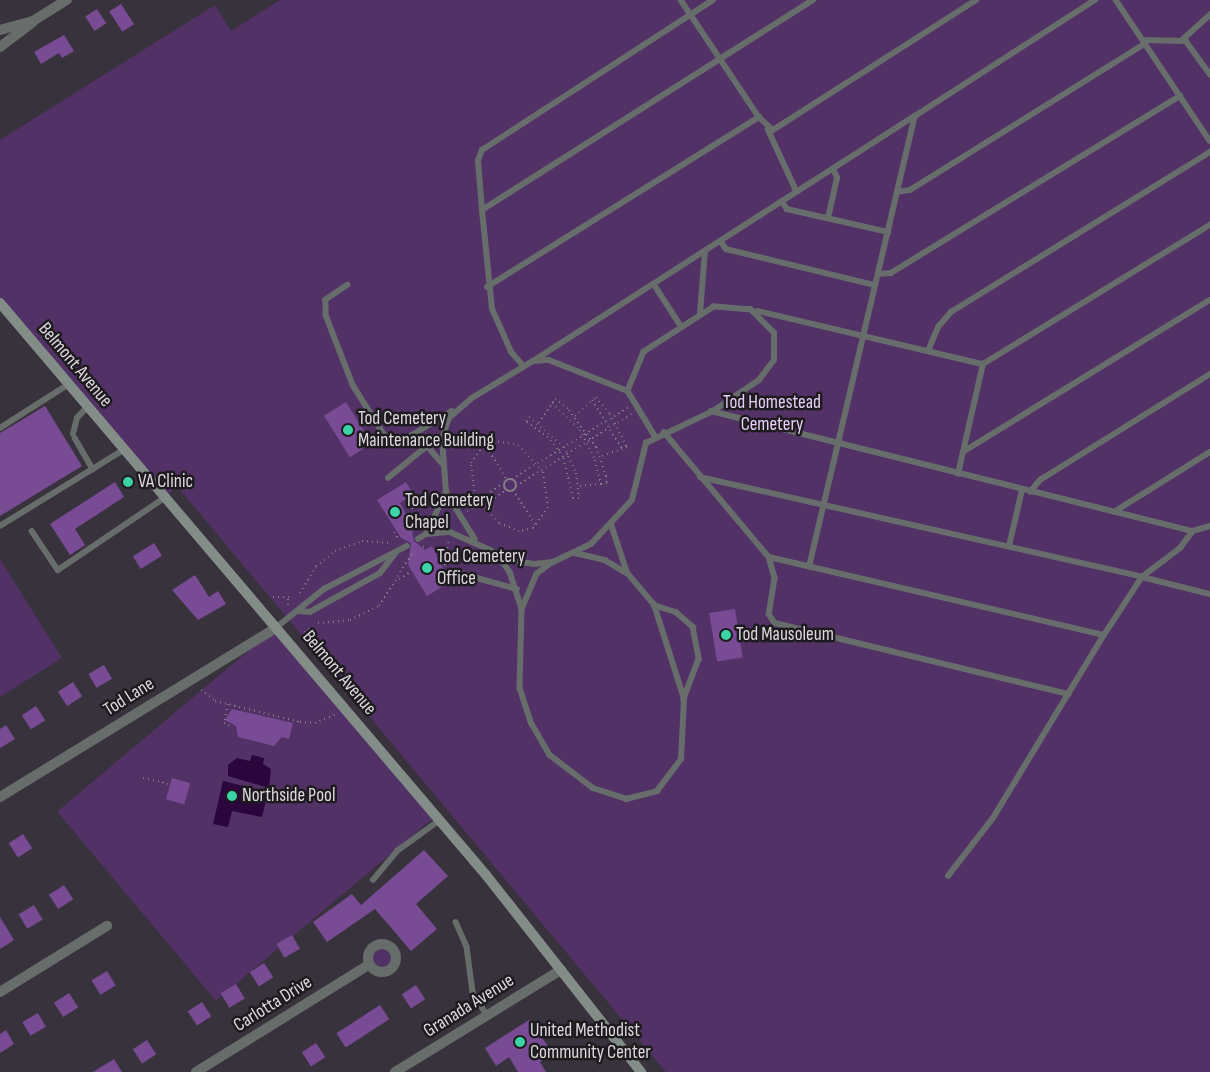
<!DOCTYPE html>
<html>
<head>
<meta charset="utf-8">
<style>
  body { margin:0 }
  #map { position:relative; width:1210px; height:1072px; overflow:hidden; background:#38323c; font-family:"Sofia Sans Condensed",sans-serif }
  div>[style] { position:absolute }
  [style*='--x'] { left:calc(var(--x)*1px); top:calc(var(--y)*1px); width:calc(var(--w)*1px); rotate:calc(var(--a)*1deg) }
  .green>* { inset:0; background:#523166; transform-origin:0 0 }
  .round { border-radius:50% }
  .water>* { inset:0; background:#2a063c }
  .building>* { inset:0; background:#794b95; transform-origin:0 0 }
  .path>* { height:2px; margin-top:-1px; transform-origin:0; background:repeating-linear-gradient(90deg,#837e86 0 1px,transparent 0 5px) }
  .path>.ring { margin:-1px; padding:0; box-sizing:content-box; background:none; border:2px solid #837e86; border-radius:50% }
  .service>* { height:5.5px; margin:-2.75px; padding:0 2.75px; transform-origin:2.75px; border-radius:2.75px; background:#676d6a }
  .minor>* { height:10px; margin:-5px; padding:0 5px; transform-origin:5px; border-radius:5px; background:#676d6a }
  .minor>.ring { margin:-5px; padding:0; box-sizing:content-box; background:none; border:10px solid #676d6a; border-radius:50% }
  .tertiary>* { height:10px; margin:-5px; padding:0 5px; transform-origin:5px; border-radius:5px; background:#676d6a }
  .secondary>* { height:10px; margin:-5px; padding:0 5px; transform-origin:5px; border-radius:5px; background:#838d88 }
  .dots>* { width:14px; height:14px; translate:-50% -50%; box-sizing:border-box; border:2px solid #1e1b1f; border-radius:50% }
  span { translate:-50% -50%; white-space:nowrap; text-align:center; line-height:1.15; -webkit-text-stroke:5px #1e1b1f; paint-order:stroke }
  .street-label { font-size:19px; color:#ddd9df }
  .park-label { font-size:19px; color:#e7cef8 }
  .poi-label { font-size:19px; color:#ddd9df }
  .left { translate:0 -50%; text-align:left }
</style>
</head>
<body>
<div id="map">
  <div class="green">
    <div style="clip-path:polygon(280px 0,1210px 0,1210px 1072px,666px 1072px,177px 486px,166px 497px,0 303px,0 140px,215px 5px,231px 31px)"></div>
    <div style="clip-path:polygon(0 559px,62px 658px,0 697px)"></div>
    <div style="left:277px;top:627px;width:247px;height:287px;rotate:50deg"></div>
    <div class="round" style="left:368px;top:944px;width:28px;height:28px"></div>
  </div>
  <div class="water">
    <div style="clip-path:polygon(252px 755px,264px 758px,263px 764px,271px 769px,269px 788px,228px 776px,228px 765px,237px 758px,250px 761px)"></div>
    <div style="clip-path:polygon(223px 781px,268px 792px,262px 817px,232px 811px,228px 827px,213px 824px)"></div>
  </div>
  <div class="building">
    <div style="left:121px;top:4px;width:24px;height:14px;rotate:57deg"></div>
    <div style="left:97px;top:9px;width:17px;height:14px;rotate:57deg"></div>
    <div style="clip-path:polygon(64px 35px,74px 51px,62px 58px,59px 53px,41px 64px,34px 52px)"></div>
    <div style="left:346px;top:402px;width:49px;height:26px;rotate:58deg"></div>
    <div style="clip-path:polygon(45px 406px,82px 466px,0 516px,0 433px)"></div>
    <div style="clip-path:polygon(115px 482px,124px 497px,75px 529px,85px 545px,70px 555px,50px 524px)"></div>
    <div style="clip-path:polygon(406px 482px,413px 494px,400px 503px,410px 521px,414px 541px,425px 550px,432px 546px,450px 582px,427px 596px,408px 565px,411px 543px,401px 538px,377px 500px)"></div>
    <div style="left:154px;top:543px;width:15px;height:25px;rotate:58deg"></div>
    <div style="clip-path:polygon(195px 575px,209px 597px,218px 591px,226px 604px,198px 620px,172px 590px)"></div>
    <div style="left:735px;top:609px;width:49px;height:26px;rotate:81deg"></div>
    <div style="left:104px;top:665px;width:16px;height:18px;rotate:60deg"></div>
    <div style="left:73px;top:682px;width:17px;height:18px;rotate:57deg"></div>
    <div style="left:36px;top:706px;width:17px;height:17px;rotate:57deg"></div>
    <div style="clip-path:polygon(232px 709px,293px 723px,289px 739px,282px 737px,274px 746px,238px 737px,236px 726px,225px 720px)"></div>
    <div style="clip-path:polygon(6px 725px,15px 739px,0 748px,0 729px)"></div>
    <div style="left:172px;top:778px;width:19px;height:22px;rotate:16deg"></div>
    <div style="left:23px;top:834px;width:17px;height:17px;rotate:57deg"></div>
    <div style="clip-path:polygon(424px 850px,448px 876px,416px 904px,437px 929px,411px 951px,375px 909px,327px 942px,313px 922px,352px 894px,361px 905px)"></div>
    <div style="left:64px;top:885px;width:17px;height:18px;rotate:57deg"></div>
    <div style="left:34px;top:905px;width:17px;height:18px;rotate:59deg"></div>
    <div style="clip-path:polygon(0 917px,14px 940px,0 949px)"></div>
    <div style="left:292px;top:935px;width:16px;height:18px;rotate:60deg"></div>
    <div style="left:264px;top:963px;width:17px;height:17px;rotate:57deg"></div>
    <div style="left:107px;top:971px;width:17px;height:18px;rotate:59deg"></div>
    <div style="left:236px;top:984px;width:17px;height:18px;rotate:59deg"></div>
    <div style="left:416px;top:985px;width:17px;height:17px;rotate:57deg"></div>
    <div style="left:69px;top:993px;width:17px;height:18px;rotate:57deg"></div>
    <div style="left:202px;top:1002px;width:17px;height:17px;rotate:57deg"></div>
    <div style="left:380px;top:1005px;width:17px;height:52px;rotate:57deg"></div>
    <div style="left:38px;top:1013px;width:16px;height:18px;rotate:60deg"></div>
    <div style="clip-path:polygon(529px 1020px,553px 1053px,540px 1062px,546px 1072px,518px 1072px,509px 1057px,496px 1066px,485px 1048px)"></div>
    <div style="clip-path:polygon(6px 1030px,14px 1044px,0 1053px,0 1034px)"></div>
    <div style="left:147px;top:1040px;width:17px;height:17px;rotate:57deg"></div>
    <div style="left:316px;top:1043px;width:17px;height:17px;rotate:57deg"></div>
    <div style="clip-path:polygon(114px 1059px,122px 1072px,93px 1072px)"></div>
  </div>
  <div class="path">
    <div style="--x:592;--y:400;--w:57;--a:58.5"></div>
    <div style="--x:552;--y:403;--w:39;--a:44"></div>
    <div style="--x:580;--y:430;--w:34;--a:63"></div>
    <div style="--x:595;--y:460;--w:25;--a:76"></div>
    <div style="--x:601;--y:484;--w:22;--a:175"></div>
    <div style="--x:575;--y:416;--w:28;--a:-42"></div>
    <div style="--x:596;--y:397;--w:22;--a:51"></div>
    <div style="--x:610;--y:414;--w:37;--a:63"></div>
    <div style="--x:627;--y:447;--w:29;--a:160"></div>
    <div style="--x:529;--y:417;--w:46;--a:40.6"></div>
    <div style="--x:564;--y:447;--w:29;--a:65"></div>
    <div style="--x:576;--y:473;--w:25;--a:83"></div>
    <div style="--x:579;--y:498;--w:6;--a:180"></div>
    <div style="--x:573;--y:498;--w:42;--a:-103.7"></div>
    <div style="--x:563;--y:457;--w:25;--a:-127"></div>
    <div style="--x:548;--y:437;--w:27;--a:-144"></div>
    <div style="--x:526;--y:421;--w:5;--a:-53"></div>
    <div style="--x:539;--y:423;--w:29;--a:-56"></div>
    <div style="--x:555;--y:399;--w:18;--a:38"></div>
    <div style="--x:569;--y:410;--w:46;--a:53.9"></div>
    <div style="--x:596;--y:447;--w:31;--a:71"></div>
    <div style="--x:606;--y:476;--w:7;--a:82"></div>
    <div style="--x:607;--y:483;--w:6;--a:171"></div>
    <div style="--x:488;--y:440;--w:30;--a:9"></div>
    <div style="--x:518;--y:445;--w:37;--a:47"></div>
    <div style="--x:543;--y:472;--w:35;--a:82"></div>
    <div style="--x:548;--y:507;--w:26;--a:126"></div>
    <div style="--x:533;--y:528;--w:14;--a:168"></div>
    <div style="--x:519;--y:531;--w:22;--a:-158"></div>
    <div style="--x:499;--y:523;--w:36;--a:-132"></div>
    <div style="--x:475;--y:496;--w:33;--a:-97"></div>
    <div style="--x:471;--y:463;--w:29;--a:-54"></div>
    <div style="--x:484;--y:443;--w:44;--a:58.1"></div>
    <div style="--x:512;--y:479;--w:137;--a:-31.6"></div>
    <div class="ring" style="left:504px;top:479px;width:10px;height:10px"></div>
    <div style="--x:516;--y:486;--w:138;--a:-32"></div>
    <div style="--x:513;--y:490;--w:43;--a:57.4"></div>
    <div style="--x:407;--y:499;--w:29;--a:59"></div>
    <div style="--x:478;--y:500;--w:30;--a:-33"></div>
    <div style="--x:482;--y:506;--w:30;--a:-33"></div>
    <div style="--x:467;--y:511;--w:15;--a:-32"></div>
    <div style="--x:394;--y:532;--w:9;--a:58"></div>
    <div style="--x:423;--y:547;--w:3;--a:-18"></div>
    <div style="--x:442;--y:560;--w:9;--a:58"></div>
    <div style="--x:439;--y:562;--w:7;--a:-34"></div>
    <div style="--x:445;--y:558;--w:19;--a:-78"></div>
    <div style="--x:399;--y:579;--w:15;--a:-32"></div>
    <div style="--x:300;--y:593;--w:31;--a:-59"></div>
    <div style="--x:316;--y:566;--w:24;--a:-38"></div>
    <div style="--x:335;--y:551;--w:29;--a:-20"></div>
    <div style="--x:362;--y:541;--w:30;--a:4"></div>
    <div style="--x:273;--y:597;--w:20;--a:0"></div>
    <div style="--x:288;--y:605;--w:6;--a:-90"></div>
    <div style="--x:318;--y:623;--w:32;--a:-5"></div>
    <div style="--x:350;--y:620;--w:32;--a:-26"></div>
    <div style="--x:379;--y:606;--w:62;--a:-57.6"></div>
    <div style="--x:304;--y:632;--w:9;--a:-36"></div>
    <div style="--x:201;--y:690;--w:18;--a:38"></div>
    <div style="--x:215;--y:701;--w:88;--a:13.9"></div>
    <div style="--x:300;--y:722;--w:15;--a:4"></div>
    <div style="--x:315;--y:723;--w:22;--a:-22"></div>
    <div style="--x:228;--y:704;--w:19;--a:102"></div>
    <div style="--x:224;--y:723;--w:7;--a:27"></div>
    <div style="--x:143;--y:778;--w:28;--a:13"></div>
  </div>
  <div class="service">
    <div style="--x:681;--y:0;--w:141;--a:56.3"></div>
    <div style="--x:759;--y:117;--w:19;--a:43"></div>
    <div style="--x:773;--y:130;--w:241;--a:-32.6"></div>
    <div style="--x:1116;--y:0;--w:169;--a:56.3"></div>
    <div style="--x:1143;--y:40;--w:43;--a:1.3"></div>
    <div style="--x:1186;--y:41;--w:41;--a:54"></div>
    <div style="--x:1182;--y:40;--w:38;--a:-42"></div>
    <div style="--x:768;--y:129;--w:69;--a:65.3"></div>
    <div style="--x:897;--y:192;--w:13;--a:-9"></div>
    <div style="--x:910;--y:190;--w:277;--a:-31.9"></div>
    <div style="--x:782;--y:201;--w:9;--a:58"></div>
    <div style="--x:787;--y:209;--w:104;--a:12.8"></div>
    <div style="--x:482;--y:210;--w:49;--a:-94.7"></div>
    <div style="--x:478;--y:161;--w:12;--a:-70"></div>
    <div style="--x:482;--y:150;--w:275;--a:-33"></div>
    <div style="--x:828;--y:218;--w:41;--a:-77.3"></div>
    <div style="--x:837;--y:178;--w:10;--a:-114"></div>
    <div style="--x:721;--y:241;--w:9;--a:58"></div>
    <div style="--x:726;--y:249;--w:153;--a:13.6"></div>
    <div style="--x:878;--y:274;--w:13;--a:-4"></div>
    <div style="--x:891;--y:273;--w:339;--a:-31.5"></div>
    <div style="--x:654;--y:284;--w:50;--a:57.3"></div>
    <div style="--x:348;--y:285;--w:27;--a:146"></div>
    <div style="--x:326;--y:300;--w:15;--a:90"></div>
    <div style="--x:326;--y:315;--w:75;--a:68.9"></div>
    <div style="--x:353;--y:385;--w:60;--a:57.9"></div>
    <div style="--x:385;--y:436;--w:39;--a:9"></div>
    <div style="--x:424;--y:442;--w:28;--a:49"></div>
    <div style="--x:487;--y:287;--w:321;--a:-32"></div>
    <div style="--x:758;--y:311;--w:231;--a:13.3"></div>
    <div style="--x:983;--y:364;--w:266;--a:-31.5"></div>
    <div style="--x:700;--y:314;--w:63;--a:-85.5"></div>
    <div style="--x:928;--y:351;--w:26;--a:-67"></div>
    <div style="--x:938;--y:327;--w:20;--a:-49"></div>
    <div style="--x:951;--y:312;--w:304;--a:-31.7"></div>
    <div style="--x:533;--y:361;--w:454;--a:-32.7"></div>
    <div style="--x:523;--y:366;--w:18;--a:-131"></div>
    <div style="--x:511;--y:352;--w:47;--a:-113.8"></div>
    <div style="--x:492;--y:309;--w:100;--a:-95.8"></div>
    <div style="--x:482;--y:210;--w:392;--a:-32.4"></div>
    <div style="--x:711;--y:411;--w:497;--a:14"></div>
    <div style="--x:1193;--y:531;--w:18;--a:-16"></div>
    <div style="--x:0;--y:428;--w:82;--a:-32.5"></div>
    <div style="--x:664;--y:432;--w:163;--a:50"></div>
    <div style="--x:769;--y:557;--w:22;--a:74"></div>
    <div style="--x:775;--y:578;--w:36;--a:99"></div>
    <div style="--x:769;--y:614;--w:11;--a:56"></div>
    <div style="--x:775;--y:623;--w:302;--a:13.6"></div>
    <div style="--x:73;--y:434;--w:16;--a:-76"></div>
    <div style="--x:77;--y:418;--w:16;--a:-47"></div>
    <div style="--x:75;--y:438;--w:36;--a:60"></div>
    <div style="--x:407;--y:438;--w:52;--a:-31"></div>
    <div style="--x:966;--y:450;--w:286;--a:-31.6"></div>
    <div style="--x:958;--y:474;--w:113;--a:-77.2"></div>
    <div style="--x:700;--y:477;--w:453;--a:12.7"></div>
    <div style="--x:1142;--y:577;--w:48;--a:-37.3"></div>
    <div style="--x:1180;--y:548;--w:21;--a:-53"></div>
    <div style="--x:388;--y:478;--w:50;--a:-39.4"></div>
    <div style="--x:446;--y:492;--w:55;--a:58.3"></div>
    <div style="--x:1030;--y:492;--w:16;--a:-50"></div>
    <div style="--x:1040;--y:480;--w:200;--a:-31.9"></div>
    <div style="--x:1114;--y:512;--w:113;--a:-32"></div>
    <div style="--x:0;--y:526;--w:147;--a:-31.6"></div>
    <div style="--x:32;--y:531;--w:47;--a:56.3"></div>
    <div style="--x:58;--y:570;--w:130;--a:-34.1"></div>
    <div style="--x:426;--y:534;--w:47;--a:-64.5"></div>
    <div style="--x:446;--y:492;--w:53;--a:-94.3"></div>
    <div style="--x:442;--y:439;--w:22;--a:-72"></div>
    <div style="--x:449;--y:418;--w:30;--a:-41"></div>
    <div style="--x:472;--y:398;--w:71;--a:-31.2"></div>
    <div style="--x:533;--y:361;--w:16;--a:-4"></div>
    <div style="--x:549;--y:360;--w:85;--a:21.4"></div>
    <div style="--x:628;--y:391;--w:52;--a:59"></div>
    <div style="--x:418;--y:539;--w:9;--a:-32"></div>
    <div style="--x:426;--y:534;--w:24;--a:-5"></div>
    <div style="--x:450;--y:532;--w:71;--a:24"></div>
    <div style="--x:515;--y:561;--w:19;--a:9"></div>
    <div style="--x:534;--y:564;--w:19;--a:-6"></div>
    <div style="--x:553;--y:562;--w:42;--a:-25.3"></div>
    <div style="--x:591;--y:544;--w:60;--a:-47"></div>
    <div style="--x:632;--y:500;--w:59;--a:-76.2"></div>
    <div style="--x:646;--y:443;--w:74;--a:-25.5"></div>
    <div style="--x:713;--y:411;--w:55;--a:-34"></div>
    <div style="--x:759;--y:380;--w:25;--a:-53"></div>
    <div style="--x:774;--y:360;--w:27;--a:-90"></div>
    <div style="--x:774;--y:333;--w:33;--a:-135"></div>
    <div style="--x:751;--y:310;--w:37;--a:-175"></div>
    <div style="--x:714;--y:307;--w:83;--a:147.3"></div>
    <div style="--x:644;--y:352;--w:42;--a:112.3"></div>
    <div style="--x:1009;--y:546;--w:57;--a:-76.9"></div>
    <div style="--x:575;--y:553;--w:31;--a:13"></div>
    <div style="--x:605;--y:560;--w:26;--a:31"></div>
    <div style="--x:498;--y:555;--w:21;--a:55"></div>
    <div style="--x:510;--y:572;--w:38;--a:72"></div>
    <div style="--x:769;--y:557;--w:344;--a:13.1"></div>
    <div style="--x:1104;--y:635;--w:69;--a:-56.8"></div>
    <div style="--x:1142;--y:577;--w:70;--a:14"></div>
    <div style="--x:553;--y:562;--w:20;--a:143"></div>
    <div style="--x:537;--y:574;--w:39;--a:113"></div>
    <div style="--x:522;--y:610;--w:78;--a:91.5"></div>
    <div style="--x:520;--y:688;--w:38;--a:72"></div>
    <div style="--x:532;--y:724;--w:36;--a:60"></div>
    <div style="--x:550;--y:755;--w:54;--a:37.5"></div>
    <div style="--x:593;--y:788;--w:35;--a:18"></div>
    <div style="--x:626;--y:799;--w:32;--a:-14"></div>
    <div style="--x:657;--y:791;--w:40;--a:-53"></div>
    <div style="--x:681;--y:759;--w:60;--a:-87.1"></div>
    <div style="--x:684;--y:699;--w:99;--a:-107.7"></div>
    <div style="--x:654;--y:605;--w:42;--a:-130.2"></div>
    <div style="--x:627;--y:573;--w:51;--a:-108.4"></div>
    <div style="--x:809;--y:567;--w:463;--a:-76.8"></div>
    <div style="--x:915;--y:116;--w:214;--a:-32.8"></div>
    <div style="--x:450;--y:577;--w:10;--a:-24"></div>
    <div style="--x:459;--y:573;--w:60;--a:15.4"></div>
    <div style="--x:654;--y:605;--w:23;--a:18"></div>
    <div style="--x:676;--y:612;--w:23;--a:41"></div>
    <div style="--x:693;--y:627;--w:33;--a:79"></div>
    <div style="--x:699;--y:659;--w:43;--a:110.6"></div>
    <div style="--x:300;--y:611;--w:10;--a:6"></div>
    <div style="--x:310;--y:612;--w:80;--a:-29.1"></div>
    <div style="--x:380;--y:573;--w:24;--a:-52"></div>
    <div style="--x:277;--y:627;--w:60;--a:-39"></div>
    <div style="--x:324;--y:589;--w:93;--a:-27.4"></div>
    <div style="--x:948;--y:876;--w:73;--a:-52.2"></div>
    <div style="--x:993;--y:818;--w:214;--a:-58.8"></div>
    <div style="--x:373;--y:880;--w:38;--a:-50"></div>
    <div style="--x:397;--y:851;--w:53;--a:-35.8"></div>
    <div style="--x:456;--y:922;--w:27;--a:66"></div>
    <div style="--x:467;--y:947;--w:45;--a:82.4"></div>
    <div style="--x:473;--y:992;--w:27;--a:59"></div>
  </div>
  <div class="minor">
    <div style="--x:0;--y:47;--w:41;--a:-37.1"></div>
    <div style="--x:0;--y:797;--w:325;--a:-31.5"></div>
    <div class="ring" style="left:368px;top:944px;width:18px;height:18px"></div>
    <div style="--x:0;--y:992;--w:126;--a:-31.7"></div>
    <div style="--x:196;--y:1072;--w:201;--a:-31.8"></div>
    <div style="--x:395;--y:1072;--w:195;--a:-31.6"></div>
  </div>
  <div class="tertiary">
    <div style="--x:0;--y:30;--w:34;--a:-15"></div>
    <div style="--x:33;--y:21;--w:40;--a:-32"></div>
  </div>
  <div class="secondary">
    <div style="--x:0;--y:303;--w:751;--a:49.65"></div>
    <div style="--x:486;--y:875;--w:251;--a:51.8"></div>
  </div>
  <div class="dots">
    <div style="left:348px;top:430px;background:#3ad4a5"></div>
    <div style="left:128px;top:482px;background:#3ad4a5"></div>
    <div style="left:395px;top:512px;background:#3ad4a5"></div>
    <div style="left:427px;top:568px;background:#3ad4a5"></div>
    <div style="left:726px;top:635px;background:#3ad4a5"></div>
    <div style="left:232px;top:796px;background:#3ad4a5"></div>
    <div style="left:520px;top:1042px;background:#3ad4a5"></div>
  </div>
  <div class="street-label">
    <span style="left:75px;top:365px;rotate:50deg">Belmont Avenue</span>
    <span style="left:339px;top:673px;rotate:50deg">Belmont Avenue</span>
    <span style="left:129px;top:697px;rotate:-32deg">Tod Lane</span>
    <span style="left:273px;top:1004px;rotate:-32deg">Carlotta Drive</span>
    <span style="left:469px;top:1006px;rotate:-32deg">Granada Avenue</span>
  </div>
  <div class="park-label">
    <span style="left:772px;top:414px">Tod Homestead<br>Cemetery</span>
  </div>
  <div class="poi-label">
    <span class="left" style="left:358px;top:430px">Tod Cemetery<br>Maintenance Building</span>
    <span class="left" style="left:138px;top:482px">VA Clinic</span>
    <span class="left" style="left:405px;top:512px">Tod Cemetery<br>Chapel</span>
    <span class="left" style="left:437px;top:568px">Tod Cemetery<br>Office</span>
    <span class="left" style="left:736px;top:635px">Tod Mausoleum</span>
    <span class="left" style="left:242px;top:796px">Northside Pool</span>
    <span class="left" style="left:530px;top:1042px">United Methodist<br>Community Center</span>
  </div>
</div>
</body>
</html>
